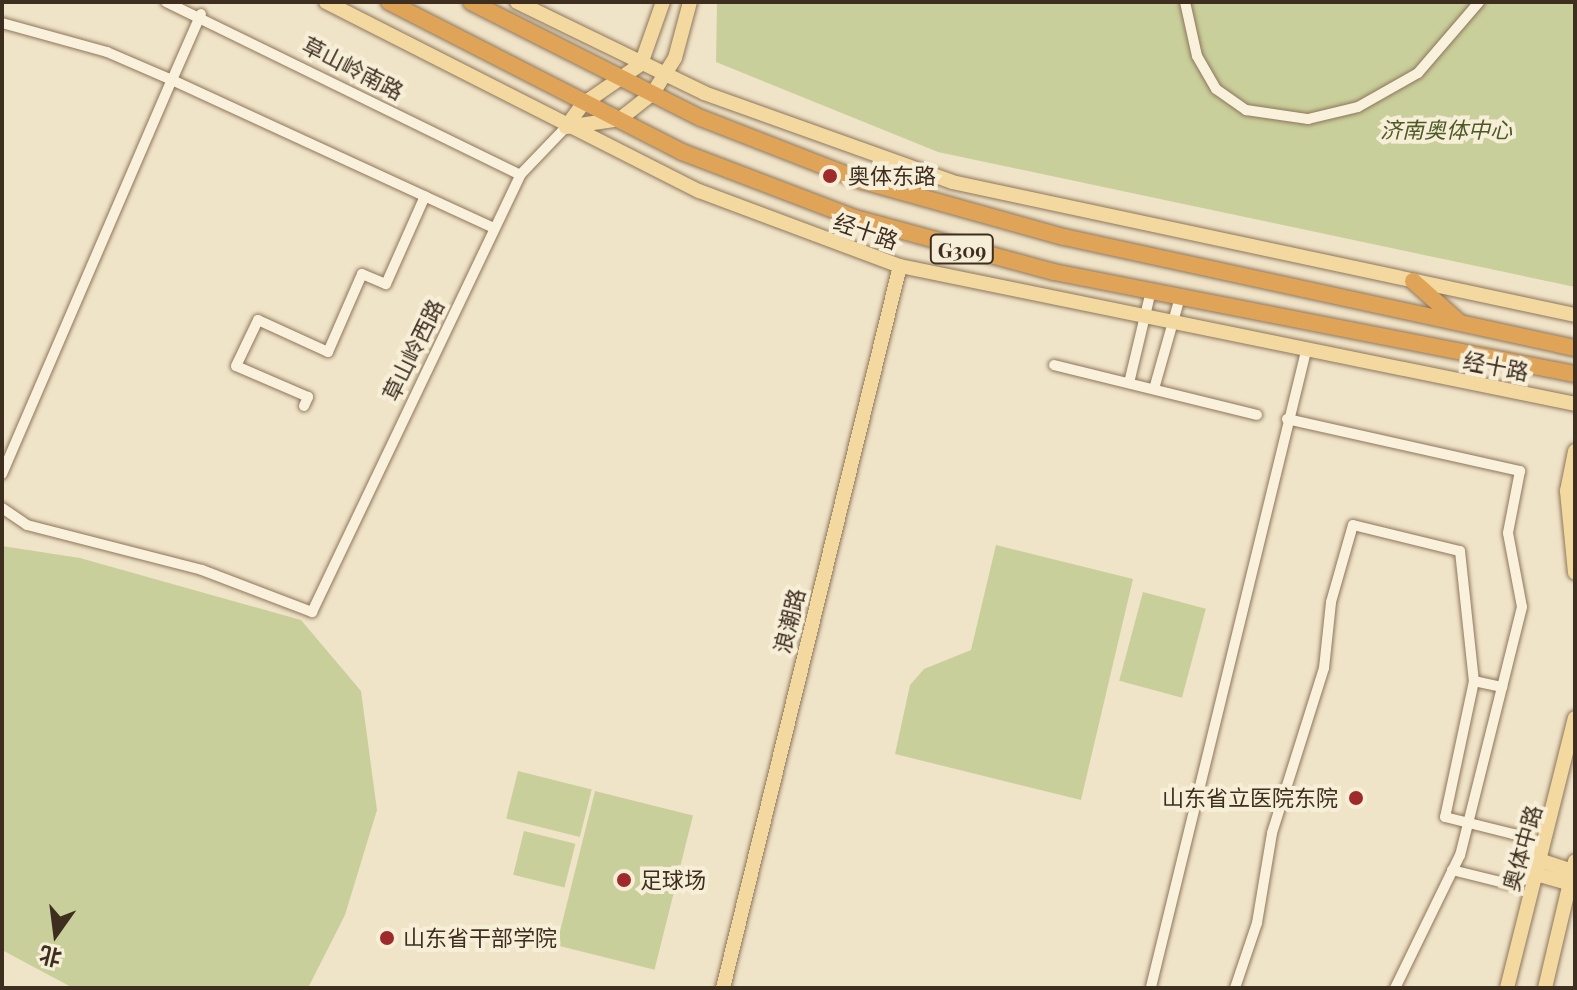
<!DOCTYPE html>
<html>
<head>
<meta charset="utf-8">
<style>
  body { margin:0 }
  #map { position:relative; width:1577px; height:990px; overflow:hidden; background:#f0e4c8; font-family:"Playfair Display","Noto Sans SC",serif }
  div>[style] { position:absolute }
  [style*='--x'] { left:calc(var(--x)*1px); top:calc(var(--y)*1px); width:calc(var(--w)*1px); rotate:calc(var(--a)*1deg) }
  .green>* { inset:0; background:#c9cf9b; transform-origin:0 0 }
  .roads { filter:drop-shadow(0 0 2px #8d765c) drop-shadow(0 0 2px #8d765c) }
  .minor>* { height:10px; margin:-5px; padding:0 5px; transform-origin:5px; border-radius:5px; background:#faf1dc }
  .major>* { height:14px; margin:-7px; padding:0 7px; transform-origin:7px; border-radius:7px; background:#f3d9a0 }
  .highway>* { height:16px; margin:-8px; padding:0 8px; transform-origin:8px; border-radius:8px; background:#e0a458 }
  .dots>* { width:22px; height:22px; translate:-50% -50%; box-sizing:border-box; border:4px solid #f7eed8; border-radius:50% }
  span { translate:-50% -50%; white-space:nowrap; text-align:center; line-height:1.15; -webkit-text-stroke:8px #f7eed8; paint-order:stroke }
  .shield-label span { padding:2px 6px; background:#f7eed8; border:2px solid; border-radius:6px; -webkit-text-stroke-width:0 }
  .shield-label { font-size:20px; color:#3d2e20; font-weight:700 }
  .street-label { font-size:22px; color:#3d2e20 }
  .park-label { font-size:22px; color:#4d5a26; font-style:italic }
  .poi-label { font-size:22px; color:#3d2e20 }
  .left { translate:0 -50%; text-align:left }
  .right { translate:-100% -50%; text-align:right }
  .frame { position:absolute; inset:0; border:4px solid #3d2e20; pointer-events:none }
  .north { position:absolute; left:16px; top:894px; width:80px; height:80px; -webkit-text-stroke:6px #f7eed8; paint-order:stroke; rotate:194deg; font-size:22px; font-weight:700; line-height:32px; text-align:center; color:#3d2e20 }
  .north::after { content:''; display:block; margin:auto; width:28px; height:36px; background:#3d2e20; clip-path:polygon(50% 0,100% 100%,50% 72%,0 100%) }
</style>
</head>
<body>
<div id="map">
  <div class="green">
    <div style="clip-path:polygon(717px 2px,1575px 2px,1575px 287px,938px 152px,716px 62px)"></div>
    <div style="clip-path:polygon(996px 545px,1133px 579px,1081px 800px,895px 754px,910px 685px,924px 669px,971px 650px)"></div>
    <div style="clip-path:polygon(2px 546px,80px 558px,301px 620px,361px 691px,377px 810px,345px 915px,308px 988px,73px 988px,2px 950px)"></div>
    <div style="left:1143px;top:592px;width:65px;height:92px;rotate:15deg"></div>
    <div style="left:518px;top:771px;width:76px;height:49px;rotate:14deg"></div>
    <div style="left:595px;top:791px;width:101px;height:159px;rotate:14deg"></div>
    <div style="left:524px;top:831px;width:53px;height:45px;rotate:14deg"></div>
  </div>
  <div class="roads">
    <div class="minor">
      <div style="--x:166;--y:2;--w:394;--a:26"></div>
      <div style="--x:1185;--y:2;--w:55;--a:77.5"></div>
      <div style="--x:1197;--y:56;--w:38;--a:60"></div>
      <div style="--x:1216;--y:89;--w:37;--a:35"></div>
      <div style="--x:1246;--y:110;--w:63;--a:8.3"></div>
      <div style="--x:1308;--y:119;--w:51;--a:-13.5"></div>
      <div style="--x:1358;--y:107;--w:69;--a:-29.5"></div>
      <div style="--x:1418;--y:73;--w:94;--a:-49.3"></div>
      <div style="--x:2;--y:23;--w:109;--a:15.4"></div>
      <div style="--x:107;--y:52;--w:71;--a:23.3"></div>
      <div style="--x:172;--y:80;--w:72;--a:-66.3"></div>
      <div style="--x:1054;--y:365;--w:209;--a:13.8"></div>
      <div style="--x:1129;--y:383;--w:95;--a:-76.6"></div>
      <div style="--x:1154;--y:389;--w:96;--a:-74.2"></div>
      <div style="--x:304;--y:406;--w:10;--a:-66"></div>
      <div style="--x:308;--y:397;--w:78;--a:-156.7"></div>
      <div style="--x:236;--y:366;--w:51;--a:-64.4"></div>
      <div style="--x:258;--y:320;--w:77;--a:24.6"></div>
      <div style="--x:328;--y:352;--w:85;--a:-66.4"></div>
      <div style="--x:362;--y:274;--w:26;--a:23"></div>
      <div style="--x:386;--y:284;--w:96;--a:-66.1"></div>
      <div style="--x:1287;--y:419;--w:239;--a:12.6"></div>
      <div style="--x:1520;--y:471;--w:63;--a:101"></div>
      <div style="--x:1508;--y:533;--w:75;--a:79.3"></div>
      <div style="--x:1522;--y:607;--w:256;--a:104"></div>
      <div style="--x:1460;--y:855;--w:148;--a:116"></div>
      <div style="--x:2;--y:474;--w:429;--a:-66.7"></div>
      <div style="--x:172;--y:80;--w:354;--a:24.7"></div>
      <div style="--x:2;--y:508;--w:30;--a:34"></div>
      <div style="--x:27;--y:525;--w:181;--a:14.4"></div>
      <div style="--x:202;--y:570;--w:118;--a:20.9"></div>
      <div style="--x:312;--y:612;--w:484;--a:-64.5"></div>
      <div style="--x:520;--y:175;--w:66;--a:-46.2"></div>
      <div style="--x:1474;--y:681;--w:29;--a:12"></div>
      <div style="--x:1452;--y:870;--w:63;--a:13.8"></div>
      <div style="--x:1513;--y:885;--w:25;--a:-26"></div>
      <div style="--x:1151;--y:987;--w:655;--a:-76.3"></div>
      <div style="--x:1235;--y:988;--w:69;--a:-71.3"></div>
      <div style="--x:1257;--y:923;--w:91;--a:-80.5"></div>
      <div style="--x:1272;--y:833;--w:173;--a:-72.5"></div>
      <div style="--x:1324;--y:668;--w:66;--a:-83.9"></div>
      <div style="--x:1331;--y:602;--w:80;--a:-74.1"></div>
      <div style="--x:1353;--y:525;--w:110;--a:13.7"></div>
      <div style="--x:1460;--y:551;--w:131;--a:83.9"></div>
      <div style="--x:1474;--y:681;--w:139;--a:102"></div>
      <div style="--x:1445;--y:817;--w:78;--a:14"></div>
      <div style="--x:1521;--y:836;--w:30;--a:49"></div>
    </div>
    <div class="major">
      <div style="--x:326;--y:2;--w:418;--a:26.9"></div>
      <div style="--x:699;--y:191;--w:215;--a:20.5"></div>
      <div style="--x:900;--y:266;--w:689;--a:11.55"></div>
      <div style="--x:517;--y:2;--w:208;--a:25.9"></div>
      <div style="--x:704;--y:93;--w:263;--a:19.7"></div>
      <div style="--x:952;--y:182;--w:637;--a:12.05"></div>
      <div style="--x:566;--y:127;--w:55;--a:-8.4"></div>
      <div style="--x:620;--y:119;--w:42;--a:-38.2"></div>
      <div style="--x:653;--y:93;--w:41;--a:-57.8"></div>
      <div style="--x:675;--y:58;--w:58;--a:-75"></div>
      <div style="--x:566;--y:127;--w:29;--a:-54"></div>
      <div style="--x:583;--y:104;--w:70;--a:-34.6"></div>
      <div style="--x:641;--y:64;--w:66;--a:-70.5"></div>
      <div style="--x:1575;--y:451;--w:41;--a:101.3"></div>
      <div style="--x:1567;--y:491;--w:82;--a:84.4"></div>
      <div style="--x:1542;--y:861;--w:35;--a:18"></div>
      <div style="--x:1536;--y:874;--w:41;--a:15.8"></div>
      <div style="--x:723;--y:988;--w:743;--a:-76.23"></div>
      <div style="--x:1507;--y:988;--w:278;--a:-75.9"></div>
      <div style="--x:1545;--y:988;--w:130;--a:-76.7"></div>
    </div>
    <div class="highway">
      <div style="--x:389;--y:2;--w:329;--a:27.1"></div>
      <div style="--x:682;--y:152;--w:185;--a:20.9"></div>
      <div style="--x:855;--y:218;--w:206;--a:15.2"></div>
      <div style="--x:1054;--y:272;--w:531;--a:11.08"></div>
      <div style="--x:471;--y:2;--w:258;--a:26.8"></div>
      <div style="--x:701;--y:118;--w:174;--a:21.3"></div>
      <div style="--x:863;--y:181;--w:209;--a:15.6"></div>
      <div style="--x:1064;--y:237;--w:523;--a:12.26"></div>
      <div style="--x:1413;--y:281;--w:62;--a:41.7"></div>
    </div>
  </div>
  <div class="dots">
    <div style="left:830px;top:176px;background:#9e2a2b"></div>
    <div style="left:1356px;top:798px;background:#9e2a2b"></div>
    <div style="left:624px;top:880px;background:#9e2a2b"></div>
    <div style="left:387px;top:938px;background:#9e2a2b"></div>
  </div>
  <div class="shield-label">
    <span style="left:962px;top:249px">G309</span>
  </div>
  <div class="street-label">
    <span style="left:353px;top:68px;rotate:27deg">草山岭南路</span>
    <span style="left:866px;top:231px;rotate:19deg">经十路</span>
    <span style="left:413px;top:350px;rotate:-64deg">草山岭西路</span>
    <span style="left:1496px;top:366px;rotate:11deg">经十路</span>
    <span style="left:789px;top:621px;rotate:-76deg">浪潮路</span>
    <span style="left:1522px;top:848px;rotate:-74deg">奥体中路</span>
  </div>
  <div class="park-label">
    <span style="left:1446px;top:130px">济南奥体中心</span>
  </div>
  <div class="poi-label">
    <span class="left" style="left:848px;top:176px">奥体东路</span>
    <span class="right" style="left:1338px;top:798px">山东省立医院东院</span>
    <span class="left" style="left:640px;top:880px">足球场</span>
    <span class="left" style="left:403px;top:938px">山东省干部学院</span>
  </div>
  <div class="frame"></div>
  <div class="north">北</div>
</div>
</body>
</html>
